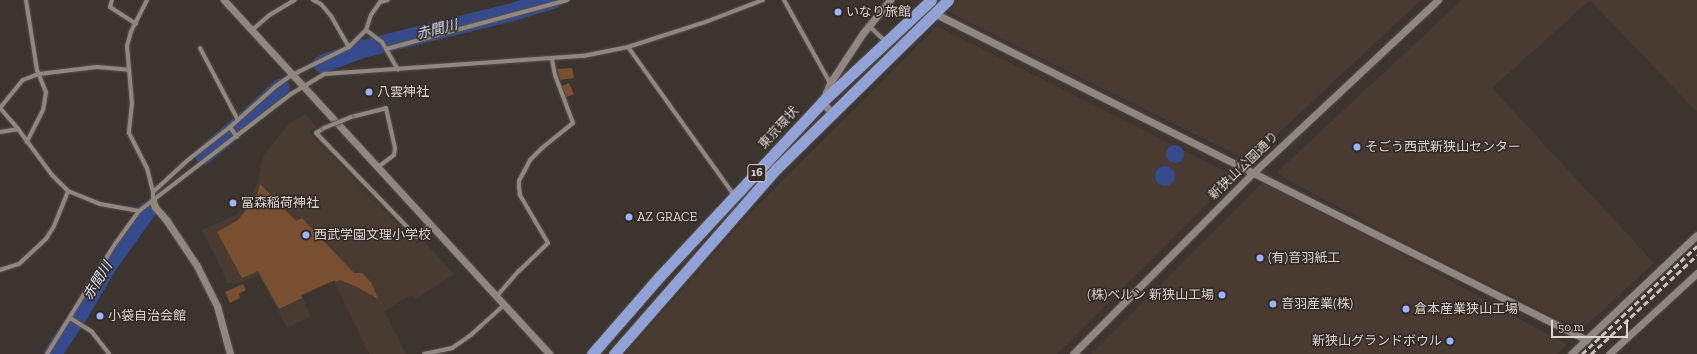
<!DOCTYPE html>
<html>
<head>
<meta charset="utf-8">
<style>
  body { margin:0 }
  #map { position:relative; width:1697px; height:354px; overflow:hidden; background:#3c342e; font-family:"Zilla Slab","Noto Sans JP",serif }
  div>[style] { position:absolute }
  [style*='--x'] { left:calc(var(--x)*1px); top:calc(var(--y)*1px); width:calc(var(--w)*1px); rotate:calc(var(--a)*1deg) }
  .built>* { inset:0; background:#493b31 }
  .green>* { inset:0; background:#784f30; transform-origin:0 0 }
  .water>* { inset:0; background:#354b8e }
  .round { border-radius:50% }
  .river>* { height:18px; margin:-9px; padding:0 9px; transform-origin:9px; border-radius:9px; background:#354b8e }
  .roads { filter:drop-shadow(0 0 1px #57504a) drop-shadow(0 0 1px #57504a) }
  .minor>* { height:4px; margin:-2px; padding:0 2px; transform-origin:2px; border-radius:2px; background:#918780 }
  .tertiary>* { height:7px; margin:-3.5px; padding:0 3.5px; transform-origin:3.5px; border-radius:3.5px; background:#918780 }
  .trunk>* { height:11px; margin:-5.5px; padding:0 5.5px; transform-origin:5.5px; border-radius:5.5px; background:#90a2d6 }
  .rail>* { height:3px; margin-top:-1.5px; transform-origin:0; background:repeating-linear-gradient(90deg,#c8c1bd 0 6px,transparent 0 9px) }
  .bridges { filter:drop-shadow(0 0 1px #57504a) drop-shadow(0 0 1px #57504a) }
  .minor-bridge>* { height:4px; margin:-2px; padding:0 2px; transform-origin:2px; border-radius:2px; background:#918780 }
  .dots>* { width:11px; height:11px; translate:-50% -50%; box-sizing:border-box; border:2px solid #322a24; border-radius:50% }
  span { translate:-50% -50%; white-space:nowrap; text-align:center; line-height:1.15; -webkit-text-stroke:3px #322a24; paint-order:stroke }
  .shield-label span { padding:1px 3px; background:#322a24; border:1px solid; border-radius:3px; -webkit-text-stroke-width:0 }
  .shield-label { font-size:12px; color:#dbd5d1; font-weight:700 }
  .poi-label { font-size:13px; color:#dbd5d1 }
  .left { translate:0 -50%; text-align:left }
  .right { translate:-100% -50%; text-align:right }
  .street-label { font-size:13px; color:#dbd5d1 }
  .water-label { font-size:14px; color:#dce4f8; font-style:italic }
  .scale { position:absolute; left:1551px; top:320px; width:77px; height:18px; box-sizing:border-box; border:2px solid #dbd5d1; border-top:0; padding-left:5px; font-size:12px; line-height:14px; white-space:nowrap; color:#dbd5d1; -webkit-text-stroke:3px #322a24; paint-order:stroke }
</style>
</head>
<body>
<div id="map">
  <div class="built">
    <div style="clip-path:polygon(959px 0,1421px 0,1249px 161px,947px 11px)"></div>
    <div style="clip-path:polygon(1462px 0,1697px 0,1697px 112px,1590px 0,1492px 88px,1654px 263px,1581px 330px,1386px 233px,1283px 177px,1277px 172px)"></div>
    <div style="clip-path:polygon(937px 26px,1235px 176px,1057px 354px,625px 354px,753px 210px)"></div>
    <div style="clip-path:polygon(305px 114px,317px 127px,309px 131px,313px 137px,417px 244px,422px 239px,454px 274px,415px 300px,412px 295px,384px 311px,406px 354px,369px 354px,334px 281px,302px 296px,311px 316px,287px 328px,259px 275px,242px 283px,228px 283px,202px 230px,236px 215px,247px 202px,258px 183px,260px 168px,264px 154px,290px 123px)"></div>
    <div style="clip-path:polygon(1262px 183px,1396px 251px,1567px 345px,1557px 354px,1091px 354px)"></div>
  </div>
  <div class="green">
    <div style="clip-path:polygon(572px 68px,574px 78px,560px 80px,557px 69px)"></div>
    <div style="left:569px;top:83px;width:12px;height:8px;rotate:66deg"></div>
    <div style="clip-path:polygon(260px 184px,296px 221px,302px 218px,354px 273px,362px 273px,371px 282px,378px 299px,357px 287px,340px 280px,336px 282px,335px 280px,301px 295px,302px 298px,279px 309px,258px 271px,242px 278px,217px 232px,238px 220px,257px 195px)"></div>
    <div style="clip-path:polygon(243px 284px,246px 290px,239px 294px,240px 298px,230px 303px,225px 292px)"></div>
  </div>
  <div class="water">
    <div class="round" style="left:1166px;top:145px;width:18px;height:18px"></div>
    <div class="round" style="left:1155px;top:166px;width:20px;height:20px"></div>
  </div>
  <div class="river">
    <div style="--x:322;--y:64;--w:44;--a:-20.1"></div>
    <div style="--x:363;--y:49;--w:150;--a:-13.9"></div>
    <div style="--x:509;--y:13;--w:46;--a:-16.5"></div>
    <div style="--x:204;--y:155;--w:57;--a:-40.1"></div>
    <div style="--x:248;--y:118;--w:45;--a:-43.2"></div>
    <div style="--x:53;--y:354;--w:49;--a:-56.6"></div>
    <div style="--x:80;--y:313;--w:57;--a:-59.4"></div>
    <div style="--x:109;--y:264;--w:65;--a:-54.4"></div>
  </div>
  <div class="roads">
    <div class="minor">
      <div style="--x:26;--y:0;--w:71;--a:81.1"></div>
      <div style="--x:37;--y:70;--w:24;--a:68"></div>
      <div style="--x:46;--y:92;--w:18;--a:99"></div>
      <div style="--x:43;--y:110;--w:36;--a:117"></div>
      <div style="--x:112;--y:0;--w:7;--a:106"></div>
      <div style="--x:110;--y:7;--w:31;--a:33"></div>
      <div style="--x:147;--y:0;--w:36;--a:117"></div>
      <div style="--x:131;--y:32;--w:15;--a:106"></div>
      <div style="--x:127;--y:46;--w:57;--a:85"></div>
      <div style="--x:132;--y:103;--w:30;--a:96"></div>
      <div style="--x:129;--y:133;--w:39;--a:63"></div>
      <div style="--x:147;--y:168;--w:25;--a:76"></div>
      <div style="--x:153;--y:192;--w:9;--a:90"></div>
      <div style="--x:313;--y:0;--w:9;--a:27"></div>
      <div style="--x:321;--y:4;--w:16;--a:50"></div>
      <div style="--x:331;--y:16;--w:36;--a:60"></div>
      <div style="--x:784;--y:0;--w:95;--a:61"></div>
      <div style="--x:869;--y:26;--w:22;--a:43"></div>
      <div style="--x:366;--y:30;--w:20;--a:37"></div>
      <div style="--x:382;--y:42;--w:32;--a:60"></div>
      <div style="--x:251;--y:31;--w:23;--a:-41"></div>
      <div style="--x:268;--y:16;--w:31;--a:-31"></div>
      <div style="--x:628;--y:47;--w:182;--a:54.4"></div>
      <div style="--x:200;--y:48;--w:81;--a:62.2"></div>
      <div style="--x:386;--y:49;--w:188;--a:-15.1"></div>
      <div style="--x:0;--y:108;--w:28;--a:49"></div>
      <div style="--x:18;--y:129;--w:57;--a:53.5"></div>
      <div style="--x:52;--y:175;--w:23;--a:45"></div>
      <div style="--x:68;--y:191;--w:35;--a:22"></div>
      <div style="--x:100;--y:204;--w:40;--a:10"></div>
      <div style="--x:0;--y:108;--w:36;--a:-51"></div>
      <div style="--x:23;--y:80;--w:17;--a:-21"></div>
      <div style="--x:39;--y:74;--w:58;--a:-6.9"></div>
      <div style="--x:97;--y:67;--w:32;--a:5"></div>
      <div style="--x:351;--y:117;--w:36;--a:-14"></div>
      <div style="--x:386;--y:108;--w:41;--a:77.3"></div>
      <div style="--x:395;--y:148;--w:7;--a:98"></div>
      <div style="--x:394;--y:155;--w:21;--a:143"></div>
      <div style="--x:230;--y:127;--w:12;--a:55"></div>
      <div style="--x:324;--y:128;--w:9;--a:148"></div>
      <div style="--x:316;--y:133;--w:3;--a:45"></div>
      <div style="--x:318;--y:135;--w:142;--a:45.9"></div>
      <div style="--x:417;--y:237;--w:19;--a:-43"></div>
      <div style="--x:0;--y:132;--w:18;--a:-9"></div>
      <div style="--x:153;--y:192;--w:47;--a:-42.4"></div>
      <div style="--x:188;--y:160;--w:53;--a:-38.2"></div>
      <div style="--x:230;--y:127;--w:62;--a:-41.7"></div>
      <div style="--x:276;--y:86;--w:19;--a:-35"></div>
      <div style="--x:292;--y:75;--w:64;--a:-26.2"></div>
      <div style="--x:349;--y:47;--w:24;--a:-45"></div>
      <div style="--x:366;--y:30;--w:16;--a:-72"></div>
      <div style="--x:371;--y:15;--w:16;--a:-55"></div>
      <div style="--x:380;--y:2;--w:8;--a:-14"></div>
      <div style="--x:0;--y:270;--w:20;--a:-18"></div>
      <div style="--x:19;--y:264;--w:37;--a:-43"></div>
      <div style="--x:46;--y:239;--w:15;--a:-58"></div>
      <div style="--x:54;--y:226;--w:38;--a:-68"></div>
      <div style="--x:496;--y:297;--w:35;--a:-49"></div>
      <div style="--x:519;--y:271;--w:40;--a:-44"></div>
      <div style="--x:548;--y:243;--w:56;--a:-120.3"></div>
      <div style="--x:520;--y:195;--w:7;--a:-98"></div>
      <div style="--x:519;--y:188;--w:7;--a:-90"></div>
      <div style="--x:519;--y:181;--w:24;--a:-62"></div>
      <div style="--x:530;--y:160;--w:17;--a:-45"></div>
      <div style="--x:542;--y:148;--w:40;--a:-39"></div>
      <div style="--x:573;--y:123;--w:51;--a:-110.6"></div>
      <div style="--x:555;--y:75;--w:15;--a:-101"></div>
      <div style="--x:70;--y:318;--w:26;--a:32"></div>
      <div style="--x:92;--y:332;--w:28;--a:52"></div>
      <div style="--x:47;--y:354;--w:129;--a:-58.3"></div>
      <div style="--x:115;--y:244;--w:41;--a:-54"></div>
      <div style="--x:139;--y:211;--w:192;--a:-37.6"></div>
      <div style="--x:291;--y:94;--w:39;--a:-31"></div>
      <div style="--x:324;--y:74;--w:260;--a:-4"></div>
      <div style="--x:583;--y:56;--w:46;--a:-11.3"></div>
      <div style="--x:628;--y:47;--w:84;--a:-18"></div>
      <div style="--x:708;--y:21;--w:59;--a:-20.9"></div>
      <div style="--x:424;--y:354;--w:29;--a:-12"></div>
      <div style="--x:452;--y:348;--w:11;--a:-34"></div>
      <div style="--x:461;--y:342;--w:14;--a:-36"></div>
      <div style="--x:472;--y:334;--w:43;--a:-42.2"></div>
    </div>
    <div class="tertiary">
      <div style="--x:224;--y:0;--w:481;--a:47.4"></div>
      <div style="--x:934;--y:13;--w:730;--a:26.6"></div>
      <div style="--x:832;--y:113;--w:15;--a:-132"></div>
      <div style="--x:822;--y:102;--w:21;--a:-67"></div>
      <div style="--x:830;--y:83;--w:60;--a:-56.6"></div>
      <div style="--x:863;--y:33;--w:43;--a:-50.7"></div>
      <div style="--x:153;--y:201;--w:6;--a:72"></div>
      <div style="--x:155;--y:207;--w:18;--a:49"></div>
      <div style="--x:167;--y:221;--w:54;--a:56.3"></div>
      <div style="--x:197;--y:266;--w:45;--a:63.4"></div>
      <div style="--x:217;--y:306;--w:50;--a:74.8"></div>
      <div style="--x:1073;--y:354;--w:257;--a:-45.2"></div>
      <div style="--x:1254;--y:172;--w:252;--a:-43.1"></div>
      <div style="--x:1571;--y:354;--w:173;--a:-43.4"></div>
      <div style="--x:1609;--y:354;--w:120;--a:-42.6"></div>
    </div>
    <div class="trunk">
      <div style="--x:592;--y:354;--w:103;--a:-48.9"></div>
      <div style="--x:660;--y:276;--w:238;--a:-47"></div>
      <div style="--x:822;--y:102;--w:149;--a:-43.1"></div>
      <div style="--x:614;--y:354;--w:246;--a:-48.8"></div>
      <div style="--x:776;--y:169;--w:241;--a:-44.5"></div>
    </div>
  </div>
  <div class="rail">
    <div style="--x:1582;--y:354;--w:158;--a:-43.2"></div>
    <div style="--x:1591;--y:354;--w:145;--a:-43"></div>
  </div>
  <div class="bridges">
    <div class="minor-bridge">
      <div style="--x:324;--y:128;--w:29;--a:-22"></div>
    </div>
  </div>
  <div class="dots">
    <div style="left:838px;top:12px;background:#9ab5fd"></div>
    <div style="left:369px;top:92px;background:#9ab5fd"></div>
    <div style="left:1357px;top:147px;background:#9ab5fd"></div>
    <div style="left:233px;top:203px;background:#9ab5fd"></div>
    <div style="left:629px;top:217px;background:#9ab5fd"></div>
    <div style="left:306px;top:235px;background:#9ab5fd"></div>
    <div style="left:1260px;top:258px;background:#9ab5fd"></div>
    <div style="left:1222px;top:295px;background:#9ab5fd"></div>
    <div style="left:1273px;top:304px;background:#9ab5fd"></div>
    <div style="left:1406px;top:309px;background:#9ab5fd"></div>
    <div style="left:100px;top:316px;background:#9ab5fd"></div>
    <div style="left:1450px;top:341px;background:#9ab5fd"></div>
  </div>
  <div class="shield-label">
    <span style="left:757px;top:173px">16</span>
  </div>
  <div class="poi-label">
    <span class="left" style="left:846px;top:12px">いなり旅館</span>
    <span class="left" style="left:377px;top:92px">八雲神社</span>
    <span class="left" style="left:1365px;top:147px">そごう西武新狭山センター</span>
    <span class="left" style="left:241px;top:203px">冨森稲荷神社</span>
    <span class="left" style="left:637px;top:217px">AZ GRACE</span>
    <span class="left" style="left:314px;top:235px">西武学園文理小学校</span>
    <span class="left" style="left:1268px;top:258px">(有)音羽紙工</span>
    <span class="right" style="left:1214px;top:295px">(株)ベルン 新狭山工場</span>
    <span class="left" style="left:1281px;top:304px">音羽産業(株)</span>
    <span class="left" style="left:1414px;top:309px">倉本産業狭山工場</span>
    <span class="left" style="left:108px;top:316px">小袋自治会館</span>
    <span class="right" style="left:1442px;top:341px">新狭山グランドボウル</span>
  </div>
  <div class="street-label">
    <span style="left:779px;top:128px;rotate:-48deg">東京環状</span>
    <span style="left:1244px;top:166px;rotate:-44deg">新狭山公園通り</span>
  </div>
  <div class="water-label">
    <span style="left:437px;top:30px;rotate:-14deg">赤間川</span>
    <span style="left:98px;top:281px;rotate:-58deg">赤間川</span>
  </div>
  <div class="scale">50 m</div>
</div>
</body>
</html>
